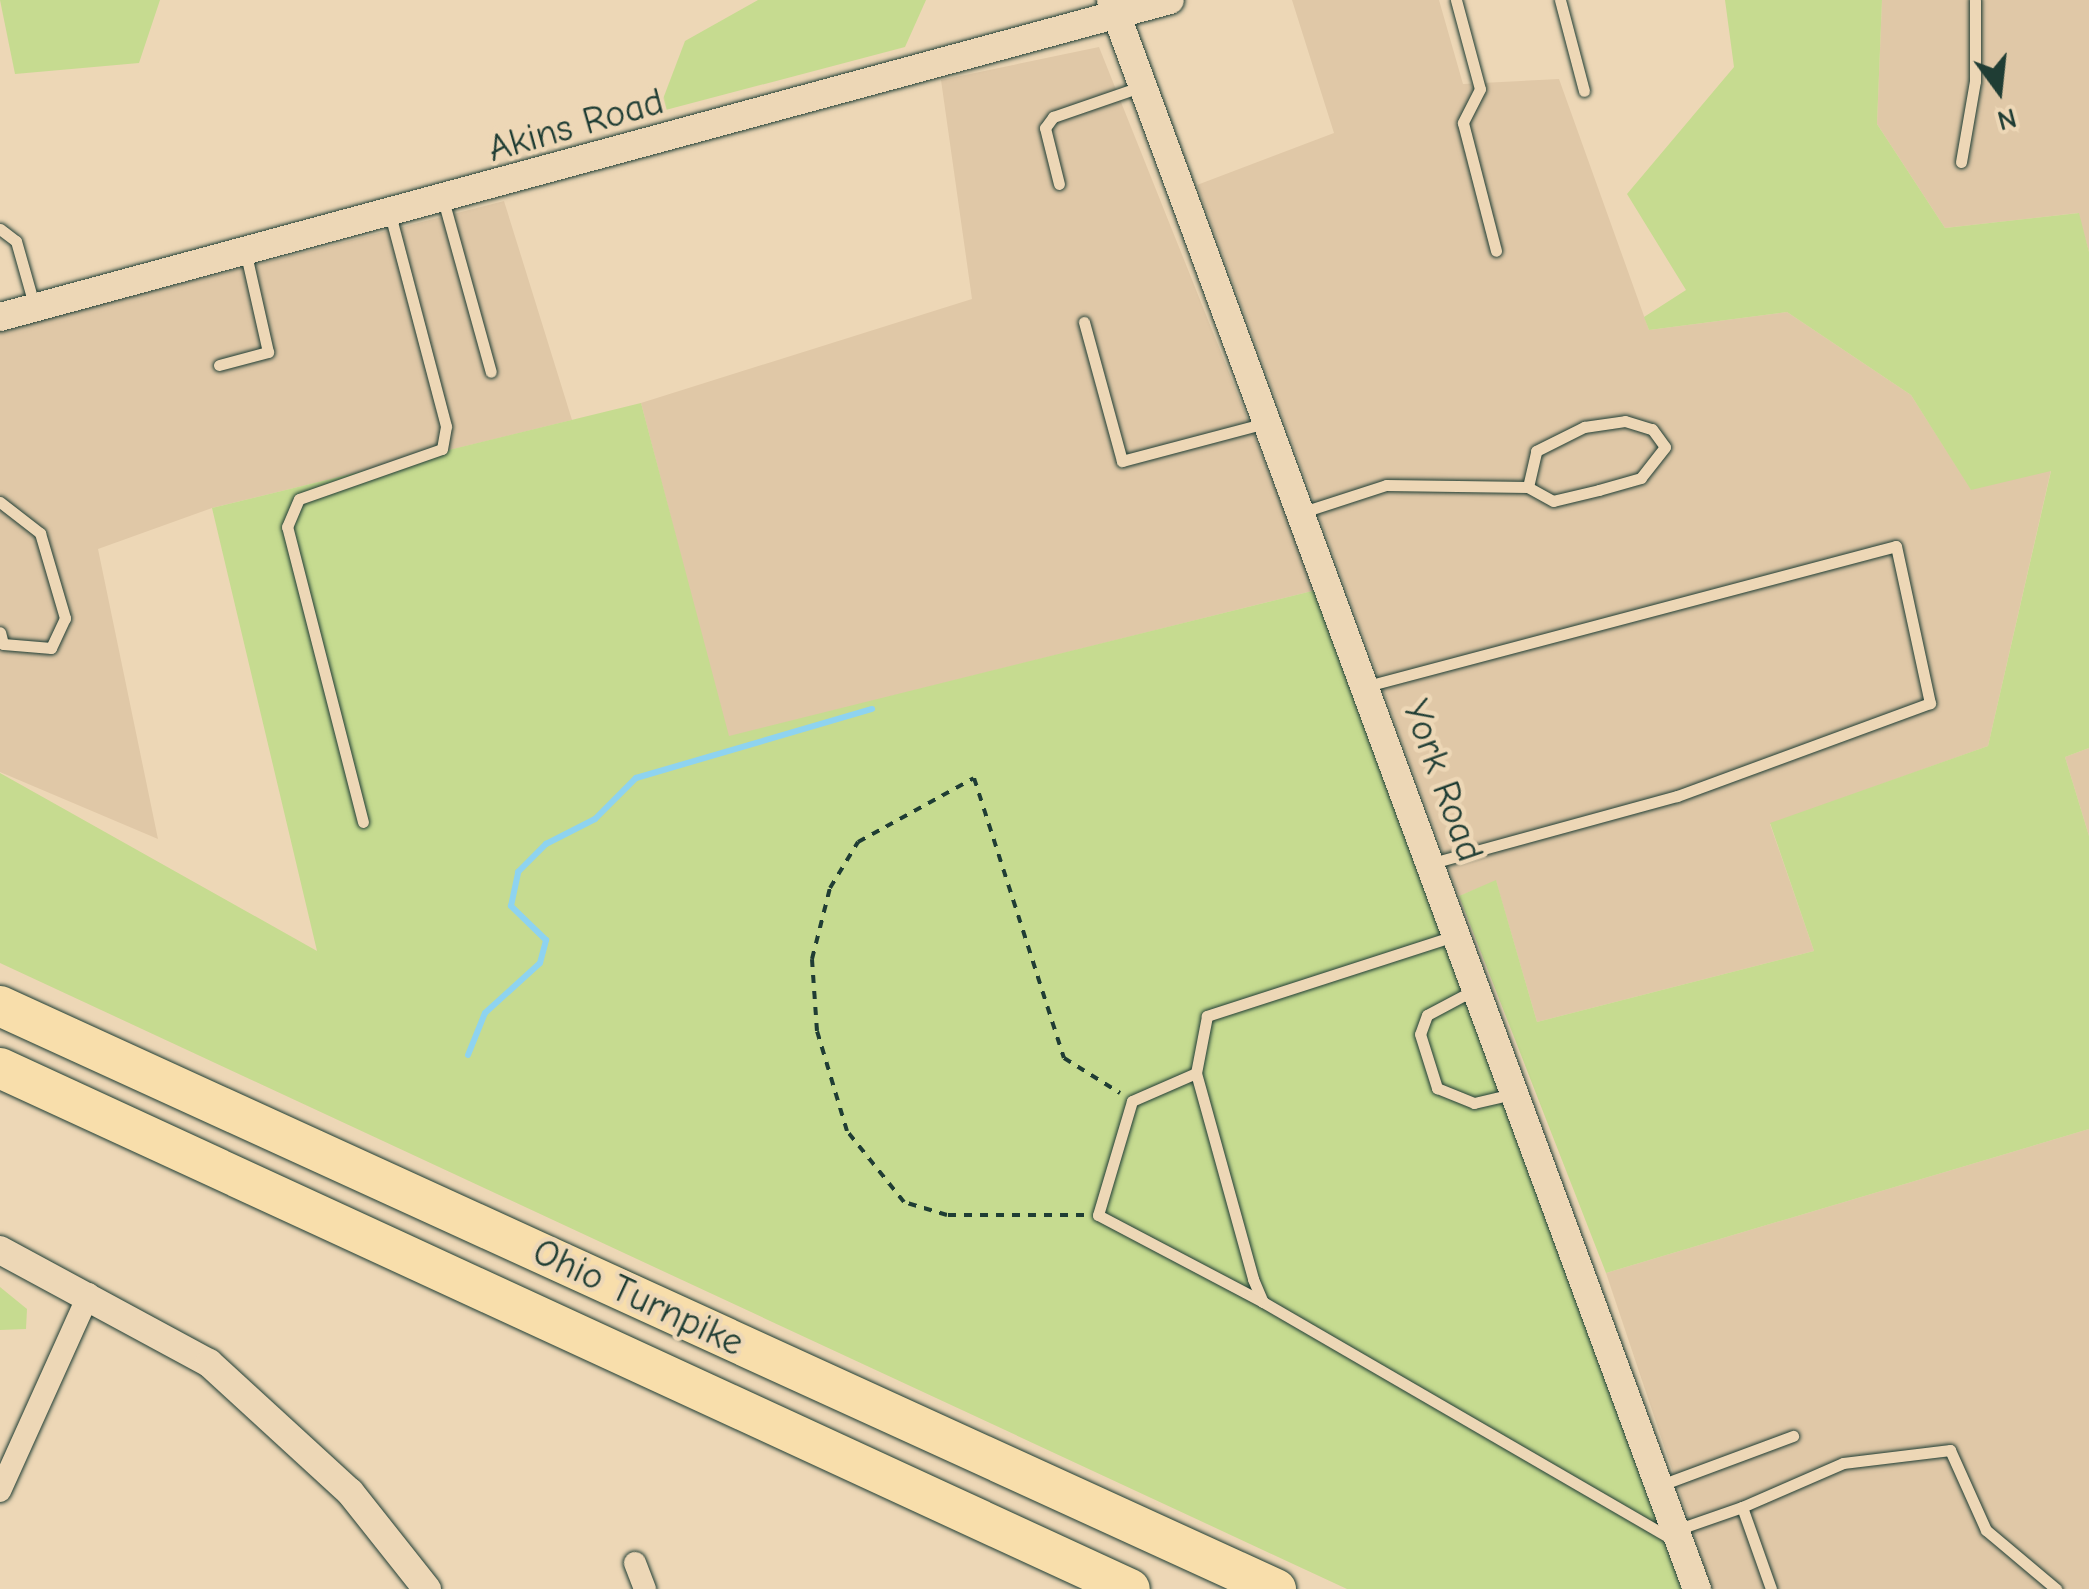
<!DOCTYPE html>
<html>
<head>
<meta charset="utf-8">
<style>
  body { margin:0 }
  #map { position:relative; width:2089px; height:1589px; overflow:hidden; background:#edd7b6; font-family:"Comic Neue",sans-serif }
  div>[style] { position:absolute }
  [style*='--x'] { left:calc(var(--x)*1px); top:calc(var(--y)*1px); width:calc(var(--w)*1px); rotate:calc(var(--a)*1deg) }
  .built>* { inset:0; background:#e0c8a7 }
  .green>* { inset:0; background:#c6db90 }
  .stream>* { height:6px; margin:-3px; padding:0 3px; transform-origin:3px; border-radius:3px; background:#8ed3f0 }
  .path>* { height:4px; margin-top:-2px; transform-origin:0; background:repeating-linear-gradient(90deg,#1f3d34 0 8px,transparent 0 16px) }
  .roads { filter:drop-shadow(0 0 2px #1f3d34) drop-shadow(0 0 2px #1f3d34) }
  .service>* { height:11px; margin:-5.5px; padding:0 5.5px; transform-origin:5.5px; border-radius:5.5px; background:#edd7b6 }
  .minor>* { height:22px; margin:-11px; padding:0 11px; transform-origin:11px; border-radius:11px; background:#edd7b6 }
  .tertiary>* { height:28px; margin:-14px; padding:0 14px; transform-origin:14px; border-radius:14px; background:#edd7b6 }
  .motorway>* { height:40px; margin:-20px; padding:0 20px; transform-origin:20px; border-radius:20px; background:#f8deab }
  span { translate:-50% -50%; white-space:nowrap; text-align:center; line-height:1.15; -webkit-text-stroke:9px #edd7b6; paint-order:stroke }
  .street-label { font-size:38px; color:#1f3d34 }
  .north { position:absolute; left:1949px; top:40px; width:100px; height:100px; -webkit-text-stroke:8px #edd7b6; paint-order:stroke; rotate:165deg; font-size:28px; font-weight:700; line-height:40px; text-align:center; color:#1f3d34 }
  .north::after { content:''; display:block; margin:auto; width:35px; height:45px; background:#1f3d34; clip-path:polygon(50% 0,100% 100%,50% 72%,0 100%) }
</style>
</head>
<body>
<div id="map">
  <div class="built">
    <div style="clip-path:polygon(1292px 0,1439px 0,1463px 84px,1559px 79px,1649px 330px,1787px 312px,1911px 395px,1971px 489px,2051px 470px,1988px 746px,1770px 824px,1814px 951px,1537px 1022px,1496px 881px,1459px 896px,1197px 185px,1334px 133px)"></div>
    <div style="clip-path:polygon(1882px 0,2089px 0,2089px 252px,2078px 213px,1945px 228px,1877px 124px)"></div>
    <div style="clip-path:polygon(1099px 47px,1316px 590px,728px 737px,641px 403px,972px 299px,941px 80px)"></div>
    <div style="clip-path:polygon(504px 201px,572px 420px,212px 508px,98px 549px,158px 839px,0 772px,0 330px)"></div>
    <div style="clip-path:polygon(2089px 748px,2089px 836px,2065px 757px)"></div>
    <div style="clip-path:polygon(2089px 1129px,2089px 1589px,1712px 1589px,1606px 1273px)"></div>
  </div>
  <div class="green">
    <div style="clip-path:polygon(0 0,160px 0,139px 63px,15px 74px)"></div>
    <div style="clip-path:polygon(758px 0,926px 0,905px 47px,658px 112px,685px 41px)"></div>
    <div style="clip-path:polygon(1725px 0,1882px 0,1877px 124px,1945px 228px,2079px 213px,2089px 252px,2089px 748px,2065px 757px,2089px 836px,2089px 1129px,1606px 1273px,1459px 896px,1496px 880px,1537px 1022px,1814px 951px,1770px 823px,1988px 746px,2051px 471px,1971px 490px,1911px 395px,1787px 312px,1649px 330px,1644px 317px,1686px 290px,1627px 194px,1734px 67px)"></div>
    <div style="clip-path:polygon(641px 403px,729px 736px,1316px 590px,1682px 1589px,1347px 1589px,0 963px,0 773px,317px 951px,212px 508px)"></div>
    <div style="clip-path:polygon(0 1287px,27px 1309px,26px 1329px,0 1330px)"></div>
  </div>
  <div class="stream">
    <div style="--x:468;--y:1055;--w:45;--a:-68"></div>
    <div style="--x:485;--y:1013;--w:74;--a:-42.3"></div>
    <div style="--x:540;--y:963;--w:24;--a:-75"></div>
    <div style="--x:546;--y:940;--w:49;--a:-135.8"></div>
    <div style="--x:511;--y:906;--w:35;--a:-78"></div>
    <div style="--x:518;--y:872;--w:40;--a:-45"></div>
    <div style="--x:546;--y:844;--w:55;--a:-27"></div>
    <div style="--x:595;--y:819;--w:58;--a:-45"></div>
    <div style="--x:636;--y:778;--w:246;--a:-16.3"></div>
  </div>
  <div class="path">
    <div style="--x:1084;--y:1215;--w:137;--a:180"></div>
    <div style="--x:947;--y:1215;--w:45;--a:-163.2"></div>
    <div style="--x:904;--y:1202;--w:91;--a:-128.8"></div>
    <div style="--x:847;--y:1131;--w:104;--a:-106.7"></div>
    <div style="--x:817;--y:1031;--w:72;--a:-94"></div>
    <div style="--x:812;--y:959;--w:73;--a:-75.8"></div>
    <div style="--x:830;--y:888;--w:54;--a:-58.7"></div>
    <div style="--x:858;--y:842;--w:132;--a:-28.9"></div>
    <div style="--x:974;--y:778;--w:294;--a:72.2"></div>
    <div style="--x:1064;--y:1058;--w:66;--a:32"></div>
  </div>
  <div class="roads">
    <div class="service">
      <div style="--x:1456;--y:0;--w:92;--a:74.9"></div>
      <div style="--x:1480;--y:89;--w:38;--a:117"></div>
      <div style="--x:1463;--y:123;--w:132;--a:75.5"></div>
      <div style="--x:1560;--y:0;--w:94;--a:75.2"></div>
      <div style="--x:1961;--y:162;--w:82;--a:-80.2"></div>
      <div style="--x:1975;--y:81;--w:81;--a:-90"></div>
      <div style="--x:1059;--y:184;--w:58;--a:-104"></div>
      <div style="--x:1045;--y:128;--w:14;--a:-54"></div>
      <div style="--x:1053;--y:117;--w:95;--a:-19"></div>
      <div style="--x:444;--y:203;--w:175;--a:74.5"></div>
      <div style="--x:0;--y:229;--w:20;--a:37"></div>
      <div style="--x:16;--y:241;--w:70;--a:74.2"></div>
      <div style="--x:1084;--y:322;--w:144;--a:74.7"></div>
      <div style="--x:1122;--y:461;--w:149;--a:-14.8"></div>
      <div style="--x:219;--y:365;--w:51;--a:-14.9"></div>
      <div style="--x:268;--y:352;--w:100;--a:-102.7"></div>
      <div style="--x:0;--y:502;--w:51;--a:37.8"></div>
      <div style="--x:40;--y:533;--w:89;--a:73.6"></div>
      <div style="--x:65;--y:618;--w:33;--a:115"></div>
      <div style="--x:51;--y:648;--w:48;--a:-175.2"></div>
      <div style="--x:3;--y:644;--w:12;--a:-104"></div>
      <div style="--x:1303;--y:512;--w:87;--a:-18"></div>
      <div style="--x:1386;--y:485;--w:142;--a:0.8"></div>
      <div style="--x:1528;--y:487;--w:37;--a:-77"></div>
      <div style="--x:1536;--y:451;--w:54;--a:-26.6"></div>
      <div style="--x:1584;--y:427;--w:41;--a:-8.3"></div>
      <div style="--x:1625;--y:421;--w:28;--a:17"></div>
      <div style="--x:1652;--y:429;--w:22;--a:54"></div>
      <div style="--x:1665;--y:447;--w:39;--a:128"></div>
      <div style="--x:1641;--y:478;--w:44;--a:164.1"></div>
      <div style="--x:1599;--y:490;--w:47;--a:166.6"></div>
      <div style="--x:1553;--y:501;--w:29;--a:-151"></div>
      <div style="--x:1367;--y:686;--w:547;--a:-14.82"></div>
      <div style="--x:1896;--y:546;--w:161;--a:77.8"></div>
      <div style="--x:1930;--y:703;--w:270;--a:159.8"></div>
      <div style="--x:1677;--y:796;--w:254;--a:164.7"></div>
      <div style="--x:363;--y:822;--w:305;--a:-104.4"></div>
      <div style="--x:287;--y:527;--w:30;--a:-67"></div>
      <div style="--x:299;--y:499;--w:151;--a:-19.3"></div>
      <div style="--x:442;--y:449;--w:23;--a:-80"></div>
      <div style="--x:446;--y:426;--w:215;--a:-104.8"></div>
      <div style="--x:1454;--y:936;--w:260;--a:162.1"></div>
      <div style="--x:1207;--y:1016;--w:58;--a:100.9"></div>
      <div style="--x:1196;--y:1073;--w:214;--a:74.5"></div>
      <div style="--x:1253;--y:1279;--w:25;--a:67"></div>
      <div style="--x:1263;--y:1302;--w:474;--a:30.1"></div>
      <div style="--x:1474;--y:990;--w:53;--a:152"></div>
      <div style="--x:1427;--y:1015;--w:20;--a:110"></div>
      <div style="--x:1420;--y:1034;--w:57;--a:72.5"></div>
      <div style="--x:1437;--y:1088;--w:40;--a:22"></div>
      <div style="--x:1474;--y:1103;--w:39;--a:-13"></div>
      <div style="--x:1196;--y:1073;--w:70;--a:156.4"></div>
      <div style="--x:1132;--y:1101;--w:119;--a:106.6"></div>
      <div style="--x:1098;--y:1215;--w:187;--a:27.8"></div>
      <div style="--x:1661;--y:1485;--w:141;--a:-20.4"></div>
      <div style="--x:1742;--y:1507;--w:110;--a:-23.5"></div>
      <div style="--x:1843;--y:1463;--w:108;--a:-6.9"></div>
      <div style="--x:1950;--y:1450;--w:88;--a:65.8"></div>
      <div style="--x:1986;--y:1530;--w:92;--a:40.1"></div>
      <div style="--x:1676;--y:1530;--w:70;--a:-19.2"></div>
      <div style="--x:1742;--y:1507;--w:87;--a:70.5"></div>
    </div>
    <div class="minor">
      <div style="--x:0;--y:1491;--w:216;--a:-65.7"></div>
      <div style="--x:635;--y:1563;--w:28;--a:69"></div>
    </div>
    <div class="tertiary">
      <div style="--x:1111;--y:0;--w:1694;--a:69.76"></div>
      <div style="--x:0;--y:317;--w:1212;--a:-15.16"></div>
      <div style="--x:0;--y:1250;--w:238;--a:28.4"></div>
      <div style="--x:209;--y:1363;--w:191;--a:42.5"></div>
      <div style="--x:350;--y:1492;--w:124;--a:51.6"></div>
    </div>
    <div class="motorway">
      <div style="--x:0;--y:1006;--w:1403;--a:24.56"></div>
      <div style="--x:0;--y:1068;--w:1244;--a:24.75"></div>
    </div>
  </div>
  <div class="street-label">
    <span style="left:576px;top:126px;rotate:-16deg">Akins Road</span>
    <span style="left:1442px;top:781px;rotate:70deg">York Road</span>
    <span style="left:638px;top:1298px;rotate:25deg">Ohio Turnpike</span>
  </div>
  <div class="north">N</div>
</div>
</body>
</html>
